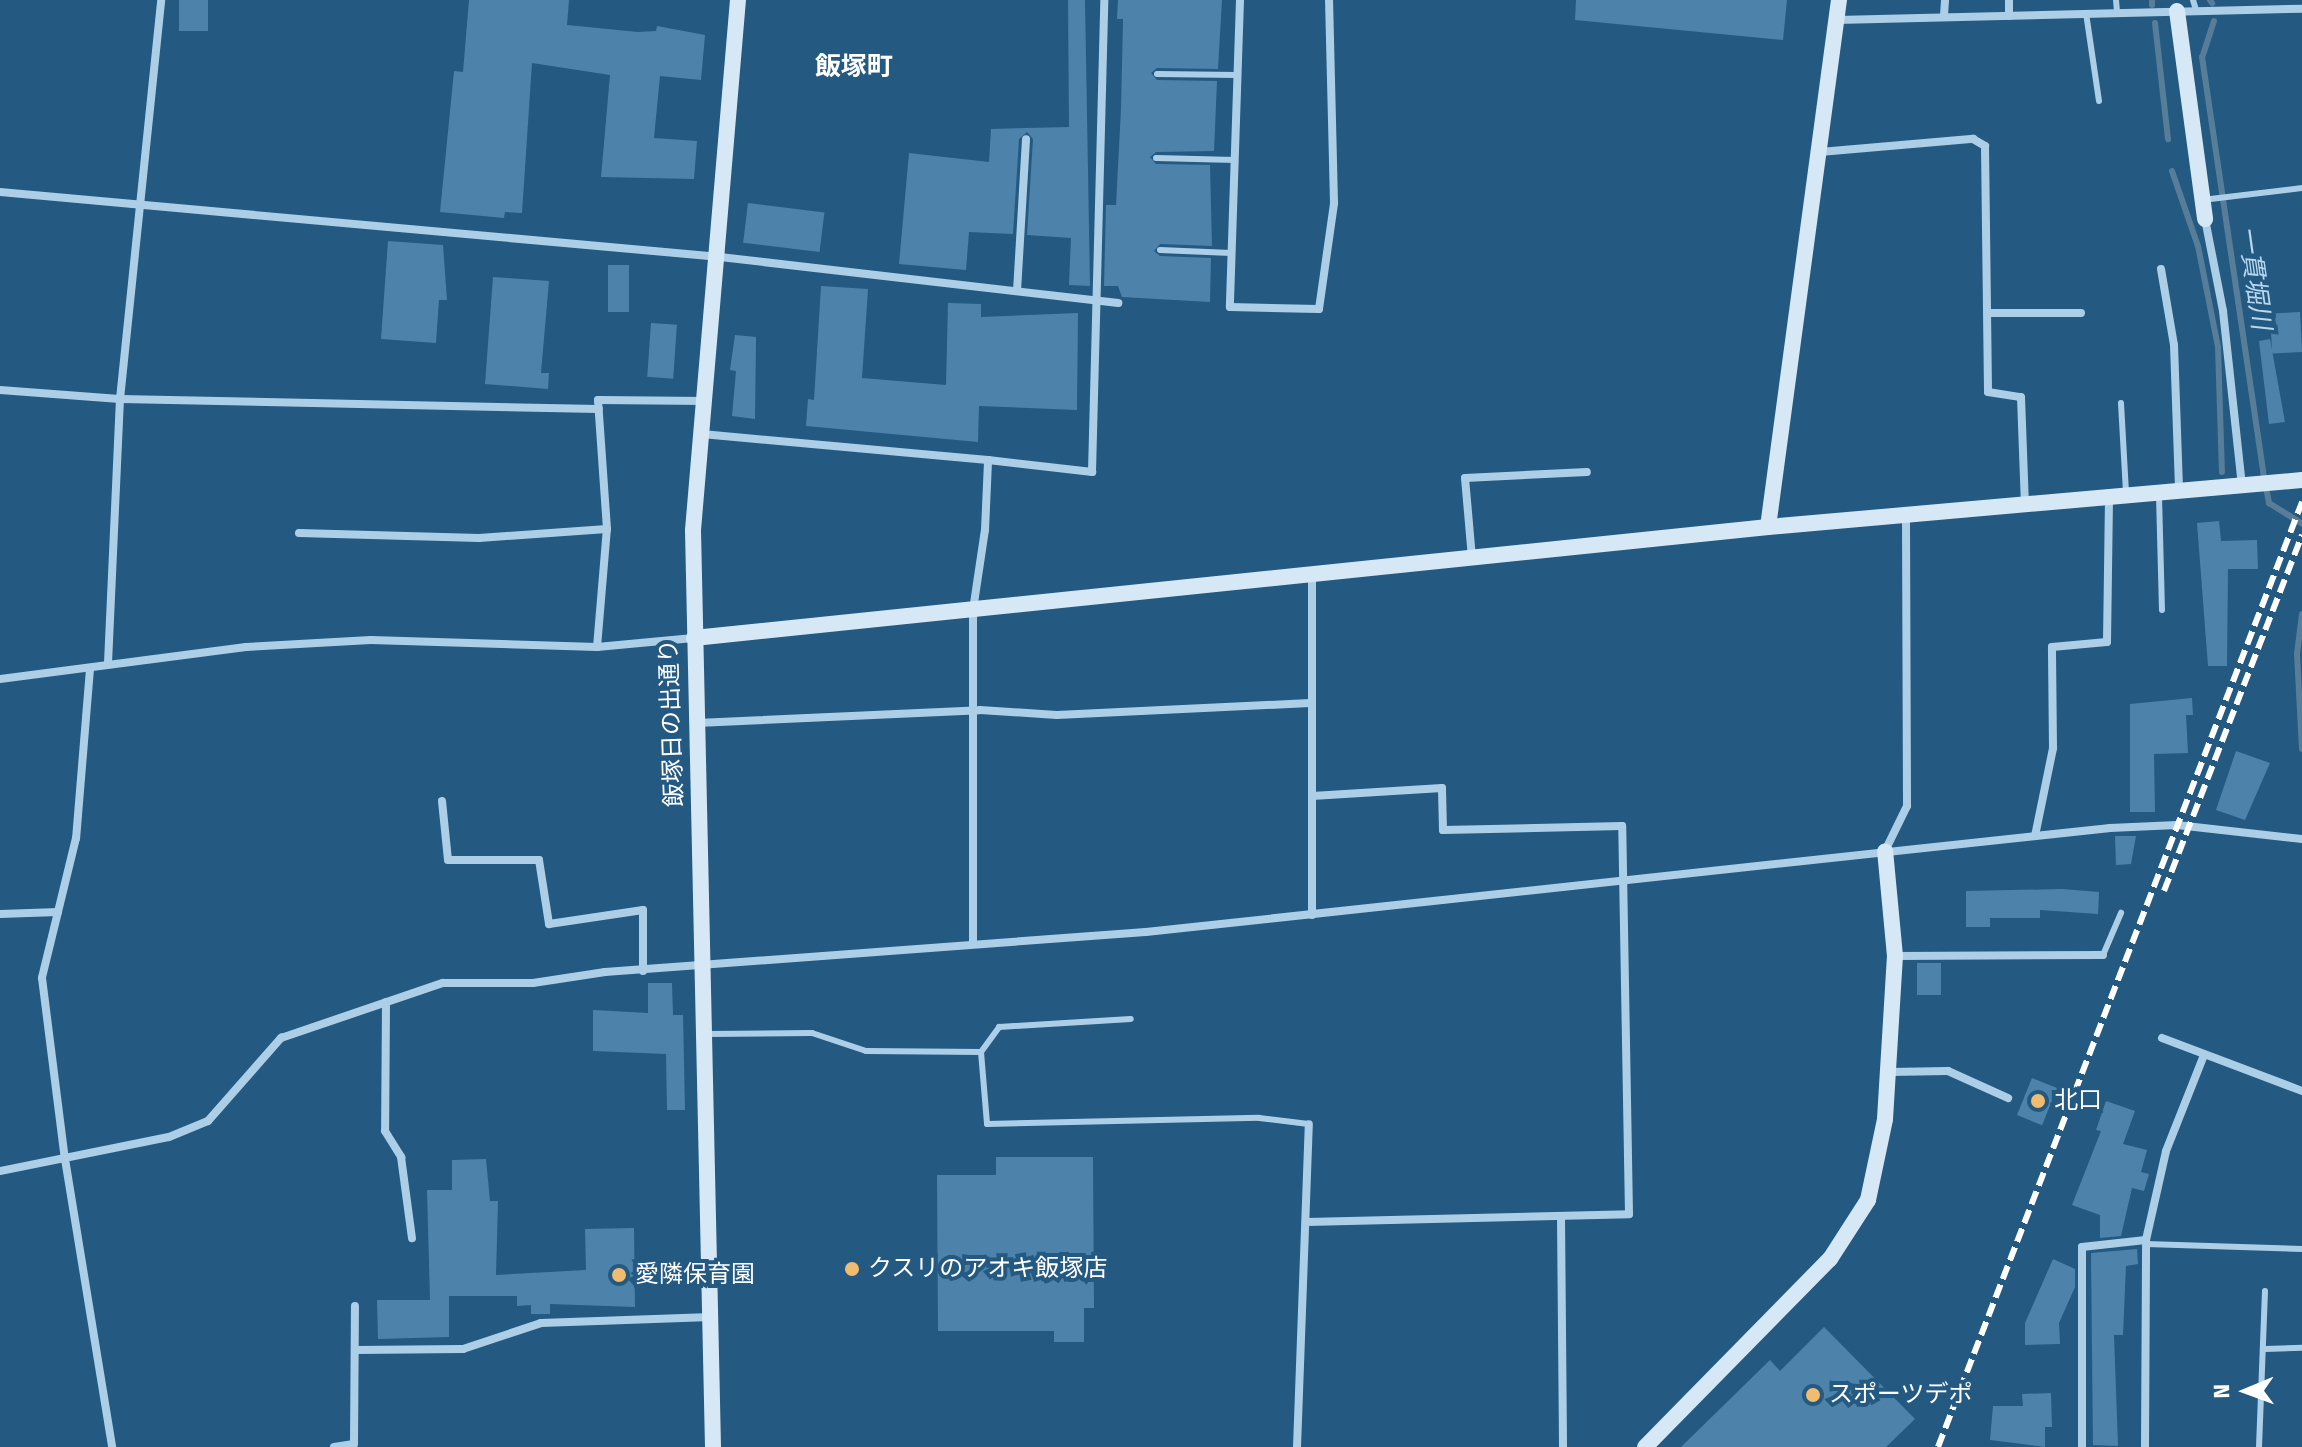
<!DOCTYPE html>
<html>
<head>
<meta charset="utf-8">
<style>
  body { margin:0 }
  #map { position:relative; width:2302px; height:1447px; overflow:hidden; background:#245982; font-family:"Fira Sans","Noto Sans JP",sans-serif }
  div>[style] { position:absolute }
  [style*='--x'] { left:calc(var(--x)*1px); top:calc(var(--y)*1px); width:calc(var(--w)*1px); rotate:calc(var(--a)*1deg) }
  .stream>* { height:6px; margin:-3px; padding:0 3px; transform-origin:3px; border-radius:3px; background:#577d99 }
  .building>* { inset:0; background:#4d83ab; transform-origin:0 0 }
  .lane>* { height:6px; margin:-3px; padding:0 3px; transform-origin:3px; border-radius:3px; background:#accfe7 }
  .street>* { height:8px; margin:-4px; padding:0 4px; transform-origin:4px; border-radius:4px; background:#accfe7 }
  .secondary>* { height:16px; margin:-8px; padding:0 8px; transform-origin:8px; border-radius:8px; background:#d6e8f6 }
  .rail>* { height:6px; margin-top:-3px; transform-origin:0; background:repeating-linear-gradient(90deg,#fff 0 14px,transparent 0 20px) }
  .dots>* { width:22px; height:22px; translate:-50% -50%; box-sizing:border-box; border:4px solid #245982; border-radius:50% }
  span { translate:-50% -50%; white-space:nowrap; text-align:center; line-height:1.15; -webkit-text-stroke:8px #245982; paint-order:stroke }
  .street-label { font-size:24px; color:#fff }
  .poi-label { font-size:24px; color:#fff }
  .left { translate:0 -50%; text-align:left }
  .neighbourhood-label { font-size:26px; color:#fff; font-weight:700 }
  .water-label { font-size:26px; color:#b8d8ef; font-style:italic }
  .north { position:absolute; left:2206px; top:1351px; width:80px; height:80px; -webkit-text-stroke:6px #245982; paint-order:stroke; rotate:269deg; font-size:22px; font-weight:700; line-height:32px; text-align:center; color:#fff }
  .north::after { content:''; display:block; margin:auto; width:28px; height:36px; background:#fff; clip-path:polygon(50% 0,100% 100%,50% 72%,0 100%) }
</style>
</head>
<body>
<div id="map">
  <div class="stream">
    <div style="--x:2152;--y:0;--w:5;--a:90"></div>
    <div style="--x:2210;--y:0;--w:4;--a:56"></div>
    <div style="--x:2214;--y:21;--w:38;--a:108"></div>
    <div style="--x:2202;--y:57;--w:419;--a:81.6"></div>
    <div style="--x:2263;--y:472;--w:32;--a:79"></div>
    <div style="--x:2269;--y:503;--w:39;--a:32"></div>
    <div style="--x:2155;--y:23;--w:117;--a:83.6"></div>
    <div style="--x:2172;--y:171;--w:79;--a:70.9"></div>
    <div style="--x:2198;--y:246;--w:103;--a:78.8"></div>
    <div style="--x:2218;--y:347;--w:125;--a:88.2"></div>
    <div style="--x:2302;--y:614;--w:40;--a:97.1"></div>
    <div style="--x:2297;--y:654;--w:95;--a:87"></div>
  </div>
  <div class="building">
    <div style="left:179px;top:0;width:29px;height:31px"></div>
    <div style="clip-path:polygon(469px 0,569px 0,567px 25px,638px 32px,656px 31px,657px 26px,705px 35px,701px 80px,660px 76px,654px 138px,697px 141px,694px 179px,601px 177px,610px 75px,532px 63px,522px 213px,505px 212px,504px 218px,440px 212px,454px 71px,463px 72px)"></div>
    <div style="clip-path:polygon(1068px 0,1085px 0,1090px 286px,1069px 285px,1071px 238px,1027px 235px,1033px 139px,1027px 132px,1019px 139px,1013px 234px,969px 232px,966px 270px,899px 264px,909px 153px,989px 162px,991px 129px,1069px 127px)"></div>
    <div style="clip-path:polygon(1118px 0,1222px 0,1218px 69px,1157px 68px,1151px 73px,1157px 80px,1217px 81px,1214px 151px,1156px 152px,1150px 157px,1156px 164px,1210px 165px,1212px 246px,1160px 244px,1154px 251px,1160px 256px,1211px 258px,1210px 302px,1122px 297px,1118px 286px,1104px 286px,1106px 205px,1116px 205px,1121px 109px,1123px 19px,1117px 19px)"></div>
    <div style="clip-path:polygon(1576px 0,1787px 0,1783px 40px,1575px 20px)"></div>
    <div style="left:748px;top:203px;width:77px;height:40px;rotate:7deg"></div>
    <div style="clip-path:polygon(388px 241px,443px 245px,447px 300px,439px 300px,436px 343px,381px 339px)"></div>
    <div style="left:608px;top:265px;width:21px;height:47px"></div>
    <div style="clip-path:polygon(493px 277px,549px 281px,541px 373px,549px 373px,548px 389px,485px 384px)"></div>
    <div style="clip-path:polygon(821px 286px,868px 289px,862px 378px,946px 385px,948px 303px,981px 304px,981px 317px,1078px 313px,1077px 410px,979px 406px,978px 442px,806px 426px,808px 399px,814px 400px)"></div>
    <div style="left:2300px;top:312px;width:40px;height:30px;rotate:87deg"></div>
    <div style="left:651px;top:323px;width:26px;height:54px;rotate:4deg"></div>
    <div style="clip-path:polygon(735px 335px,756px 337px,755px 419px,732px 416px,736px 371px,730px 370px)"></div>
    <div style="clip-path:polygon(2270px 339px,2285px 422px,2269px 424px,2259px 341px)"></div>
    <div style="clip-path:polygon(2219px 521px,2221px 541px,2257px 540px,2258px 569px,2228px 569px,2227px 666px,2208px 666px,2197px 523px)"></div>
    <div style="clip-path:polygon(2192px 698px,2193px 715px,2186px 715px,2188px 753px,2154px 754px,2155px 812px,2130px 812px,2130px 704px)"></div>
    <div style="clip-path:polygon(2236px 751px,2270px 763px,2245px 820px,2216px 810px)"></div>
    <div style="clip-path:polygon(2115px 836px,2136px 836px,2131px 864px,2116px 865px)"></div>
    <div style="clip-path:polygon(2062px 889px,2099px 892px,2098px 914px,2040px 910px,2040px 918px,1990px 918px,1990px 927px,1966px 927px,1966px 891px)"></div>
    <div style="left:1917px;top:963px;width:24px;height:32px"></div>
    <div style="clip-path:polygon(648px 983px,672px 983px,673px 1015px,683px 1015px,685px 1110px,667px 1110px,666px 1054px,593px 1051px,593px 1010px,648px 1013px)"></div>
    <div style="left:2032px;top:1078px;width:27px;height:40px;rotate:22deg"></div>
    <div style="clip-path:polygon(2106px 1101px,2135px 1111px,2123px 1144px,2147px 1150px,2141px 1172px,2149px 1174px,2144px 1191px,2132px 1188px,2121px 1236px,2100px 1238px,2100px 1215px,2072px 1205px,2101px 1131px,2096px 1130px)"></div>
    <div style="clip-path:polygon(996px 1157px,1093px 1157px,1094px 1308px,1084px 1308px,1084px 1342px,1054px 1342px,1054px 1331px,938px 1331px,937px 1175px,996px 1175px)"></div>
    <div style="clip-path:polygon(486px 1159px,490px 1201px,498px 1201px,496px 1275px,586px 1270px,585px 1229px,634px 1228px,635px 1307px,550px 1304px,550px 1314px,531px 1314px,531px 1305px,517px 1306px,517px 1296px,449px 1296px,449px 1337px,378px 1339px,377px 1300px,430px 1300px,427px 1190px,452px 1190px,452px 1160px)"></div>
    <div style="clip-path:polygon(2137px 1249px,2138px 1264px,2126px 1266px,2123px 1335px,2114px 1335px,2118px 1446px,2093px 1445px,2091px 1253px)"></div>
    <div style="clip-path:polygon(2053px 1259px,2075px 1269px,2075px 1287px,2059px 1323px,2060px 1344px,2025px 1345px,2025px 1323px)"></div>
    <div style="clip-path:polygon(1824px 1327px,1915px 1419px,1886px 1447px,1681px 1447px,1770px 1360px,1780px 1371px)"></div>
    <div style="clip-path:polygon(2051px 1393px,2052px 1427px,2045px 1427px,2045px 1447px,1990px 1440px,1993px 1406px,2023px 1406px,2022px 1394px)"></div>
  </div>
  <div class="lane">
    <div style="--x:2116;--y:0;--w:12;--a:85"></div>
    <div style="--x:2193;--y:0;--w:10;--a:73"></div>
    <div style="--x:2086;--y:13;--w:89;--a:81.6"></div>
    <div style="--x:1157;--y:74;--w:80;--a:0.7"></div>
    <div style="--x:1156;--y:158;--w:79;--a:1.5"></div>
    <div style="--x:2202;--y:200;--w:101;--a:-6.8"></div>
    <div style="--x:1160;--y:250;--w:71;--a:2.4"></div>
    <div style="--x:2121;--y:403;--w:90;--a:86.8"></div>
    <div style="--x:2159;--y:496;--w:114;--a:88.5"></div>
    <div style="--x:2103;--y:955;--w:46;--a:-66.8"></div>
    <div style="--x:707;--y:1034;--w:105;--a:-0.5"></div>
    <div style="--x:812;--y:1033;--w:57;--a:18.4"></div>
    <div style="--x:866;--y:1051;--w:115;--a:0.5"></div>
    <div style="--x:981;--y:1052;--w:72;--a:85.2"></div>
    <div style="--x:987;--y:1124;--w:272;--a:-1.3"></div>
    <div style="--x:1259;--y:1118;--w:50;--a:6.8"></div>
    <div style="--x:981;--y:1052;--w:31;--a:-54"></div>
    <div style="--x:999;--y:1027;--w:132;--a:-3.5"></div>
    <div style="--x:2146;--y:1244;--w:156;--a:1.8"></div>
    <div style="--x:2265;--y:1349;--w:37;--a:-2"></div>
    <div style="--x:2259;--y:1447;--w:156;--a:-87.8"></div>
  </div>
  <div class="street">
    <div style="--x:1240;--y:0;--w:307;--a:91.9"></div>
    <div style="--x:1230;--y:307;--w:89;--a:1.3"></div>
    <div style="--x:1319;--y:309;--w:107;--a:-81.9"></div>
    <div style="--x:1334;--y:203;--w:203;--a:-91.4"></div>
    <div style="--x:2009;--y:0;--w:16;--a:90"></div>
    <div style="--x:1944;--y:15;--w:15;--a:-86"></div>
    <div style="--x:1837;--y:20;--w:465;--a:-1.4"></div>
    <div style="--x:1820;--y:152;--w:154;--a:-4.9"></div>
    <div style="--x:1973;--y:139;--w:14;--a:30"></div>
    <div style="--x:1985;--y:146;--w:246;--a:89.3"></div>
    <div style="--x:1988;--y:392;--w:33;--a:9"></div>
    <div style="--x:2021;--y:397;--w:109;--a:87.9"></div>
    <div style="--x:0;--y:192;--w:723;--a:5.16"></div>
    <div style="--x:720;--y:257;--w:401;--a:6.6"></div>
    <div style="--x:2205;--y:219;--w:94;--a:78.9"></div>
    <div style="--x:2223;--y:311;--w:175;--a:83.8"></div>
    <div style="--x:2161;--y:269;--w:77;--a:80.3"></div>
    <div style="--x:2174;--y:345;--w:146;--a:88"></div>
    <div style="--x:1017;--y:291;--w:152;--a:-86.6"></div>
    <div style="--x:1988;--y:313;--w:93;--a:0"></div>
    <div style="--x:0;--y:390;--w:120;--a:4.3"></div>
    <div style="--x:120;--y:399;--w:479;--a:1.2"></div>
    <div style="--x:702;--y:434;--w:287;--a:5.2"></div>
    <div style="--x:299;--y:533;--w:180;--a:1.6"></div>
    <div style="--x:479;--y:538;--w:128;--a:-4"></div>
    <div style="--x:1472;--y:558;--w:80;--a:-95"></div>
    <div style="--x:1465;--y:478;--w:122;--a:-2.8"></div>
    <div style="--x:597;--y:647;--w:118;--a:-85.2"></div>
    <div style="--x:607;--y:529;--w:129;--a:-94"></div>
    <div style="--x:598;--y:400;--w:107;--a:0.5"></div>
    <div style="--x:108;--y:663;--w:264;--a:-87.4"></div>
    <div style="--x:120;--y:399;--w:401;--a:-84.1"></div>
    <div style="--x:90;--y:669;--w:170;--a:94.7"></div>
    <div style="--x:76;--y:838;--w:144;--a:103.7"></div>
    <div style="--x:42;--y:978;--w:182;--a:82.8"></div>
    <div style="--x:65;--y:1159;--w:292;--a:80.7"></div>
    <div style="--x:0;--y:679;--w:248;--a:-7.4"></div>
    <div style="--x:246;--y:647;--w:125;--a:-3.2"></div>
    <div style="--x:371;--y:640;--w:226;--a:1.8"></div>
    <div style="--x:597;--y:647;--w:97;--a:-5.3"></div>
    <div style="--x:697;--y:723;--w:283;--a:-2.6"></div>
    <div style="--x:980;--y:710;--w:77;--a:3.7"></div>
    <div style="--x:1057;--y:715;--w:253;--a:-2.7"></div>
    <div style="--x:442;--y:801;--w:59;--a:84.2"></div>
    <div style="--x:448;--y:860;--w:91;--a:0"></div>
    <div style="--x:539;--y:860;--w:65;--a:81.1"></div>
    <div style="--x:549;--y:924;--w:95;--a:-8.5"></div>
    <div style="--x:643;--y:910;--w:61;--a:90"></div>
    <div style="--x:2035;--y:836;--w:90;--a:-78.4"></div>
    <div style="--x:2053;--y:748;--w:101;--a:-90.6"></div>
    <div style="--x:2052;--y:647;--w:55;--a:-5.2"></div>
    <div style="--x:2107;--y:642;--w:143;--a:-89.2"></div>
    <div style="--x:1885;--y:851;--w:50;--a:-63.9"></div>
    <div style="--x:1907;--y:806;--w:289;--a:-90.2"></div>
    <div style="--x:0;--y:914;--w:58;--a:-2"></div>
    <div style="--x:1312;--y:915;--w:340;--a:-90"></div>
    <div style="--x:973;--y:944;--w:334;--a:-90"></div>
    <div style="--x:973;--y:610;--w:81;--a:-81.5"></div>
    <div style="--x:985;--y:530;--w:70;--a:-87.5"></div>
    <div style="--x:988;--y:460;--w:105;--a:6.6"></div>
    <div style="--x:1092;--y:472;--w:472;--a:-88.5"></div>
    <div style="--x:1895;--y:956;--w:208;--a:-0.3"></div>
    <div style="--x:386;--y:1002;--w:129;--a:90.4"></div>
    <div style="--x:385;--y:1131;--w:31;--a:58"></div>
    <div style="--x:401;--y:1157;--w:82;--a:82.3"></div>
    <div style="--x:2162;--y:1038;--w:150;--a:20.7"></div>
    <div style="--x:1889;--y:1072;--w:59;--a:-1"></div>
    <div style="--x:1948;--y:1071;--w:66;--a:24.2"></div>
    <div style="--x:0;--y:1171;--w:172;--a:-11.4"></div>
    <div style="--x:169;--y:1137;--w:42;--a:-22.3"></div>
    <div style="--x:208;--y:1121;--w:111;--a:-48.7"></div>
    <div style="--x:281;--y:1038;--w:171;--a:-18.8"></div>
    <div style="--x:443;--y:983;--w:90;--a:0"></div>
    <div style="--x:533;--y:983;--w:73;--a:-8.7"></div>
    <div style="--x:605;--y:972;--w:542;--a:-4.23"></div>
    <div style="--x:1146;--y:932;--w:970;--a:-6.16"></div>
    <div style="--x:2110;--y:828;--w:67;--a:-2.6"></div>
    <div style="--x:2177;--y:825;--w:126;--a:6.4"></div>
    <div style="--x:1561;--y:1216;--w:231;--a:89.5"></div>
    <div style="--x:1307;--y:1222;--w:322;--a:-1.4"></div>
    <div style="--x:1629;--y:1214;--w:388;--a:-91"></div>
    <div style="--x:1622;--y:826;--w:179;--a:178.7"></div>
    <div style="--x:1443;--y:830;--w:42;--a:-91.4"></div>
    <div style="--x:1442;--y:788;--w:130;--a:176.5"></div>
    <div style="--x:355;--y:1350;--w:108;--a:-0.5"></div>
    <div style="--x:463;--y:1349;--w:82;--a:-18.4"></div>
    <div style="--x:541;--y:1323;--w:170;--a:-2"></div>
    <div style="--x:334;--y:1447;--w:20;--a:-9"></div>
    <div style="--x:354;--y:1444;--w:138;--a:-89.6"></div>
    <div style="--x:1297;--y:1447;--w:323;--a:-87.9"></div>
    <div style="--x:2082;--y:1447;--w:200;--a:-90"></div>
    <div style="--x:2082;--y:1247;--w:64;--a:-6.2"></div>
    <div style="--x:2145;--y:1447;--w:207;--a:-89.7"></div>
    <div style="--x:2146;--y:1240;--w:91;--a:-77.3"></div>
    <div style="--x:2166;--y:1151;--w:103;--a:-68.4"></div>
  </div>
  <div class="secondary">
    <div style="--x:2177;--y:11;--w:210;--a:82.3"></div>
    <div style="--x:1768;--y:527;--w:532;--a:-82.33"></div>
    <div style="--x:694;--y:638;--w:1080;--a:-5.9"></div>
    <div style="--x:1768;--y:527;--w:536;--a:-5.03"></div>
    <div style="--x:713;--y:1447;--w:917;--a:-91.25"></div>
    <div style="--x:693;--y:530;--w:532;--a:-85.15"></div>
    <div style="--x:1645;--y:1447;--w:264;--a:-45.5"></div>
    <div style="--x:1830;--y:1259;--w:70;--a:-57.2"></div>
    <div style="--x:1868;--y:1200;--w:83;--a:-78.1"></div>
    <div style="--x:1885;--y:1119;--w:163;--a:-86.5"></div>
    <div style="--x:1895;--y:956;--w:105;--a:-95.4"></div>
  </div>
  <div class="rail">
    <div style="--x:2164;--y:891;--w:382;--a:-68.8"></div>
    <div style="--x:1938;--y:1447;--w:1013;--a:-68.93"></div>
  </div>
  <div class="dots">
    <div style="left:2038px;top:1101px;background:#f1bb70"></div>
    <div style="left:852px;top:1269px;background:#f1bb70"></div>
    <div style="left:619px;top:1275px;background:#f1bb70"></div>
    <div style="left:1813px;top:1395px;background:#f1bb70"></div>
  </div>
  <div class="street-label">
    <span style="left:672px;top:723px;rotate:-92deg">飯塚日の出通り</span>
  </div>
  <div class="poi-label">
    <span class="left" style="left:2054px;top:1101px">北口</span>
    <span class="left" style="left:868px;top:1269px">クスリのアオキ飯塚店</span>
    <span class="left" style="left:635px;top:1275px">愛隣保育園</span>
    <span class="left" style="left:1829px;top:1395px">スポーツデポ</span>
  </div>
  <div class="neighbourhood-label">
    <span style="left:854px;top:67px">飯塚町</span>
  </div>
  <div class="water-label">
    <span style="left:2254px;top:278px;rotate:82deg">一貫堀川</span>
  </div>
  <div class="north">N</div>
</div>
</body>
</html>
